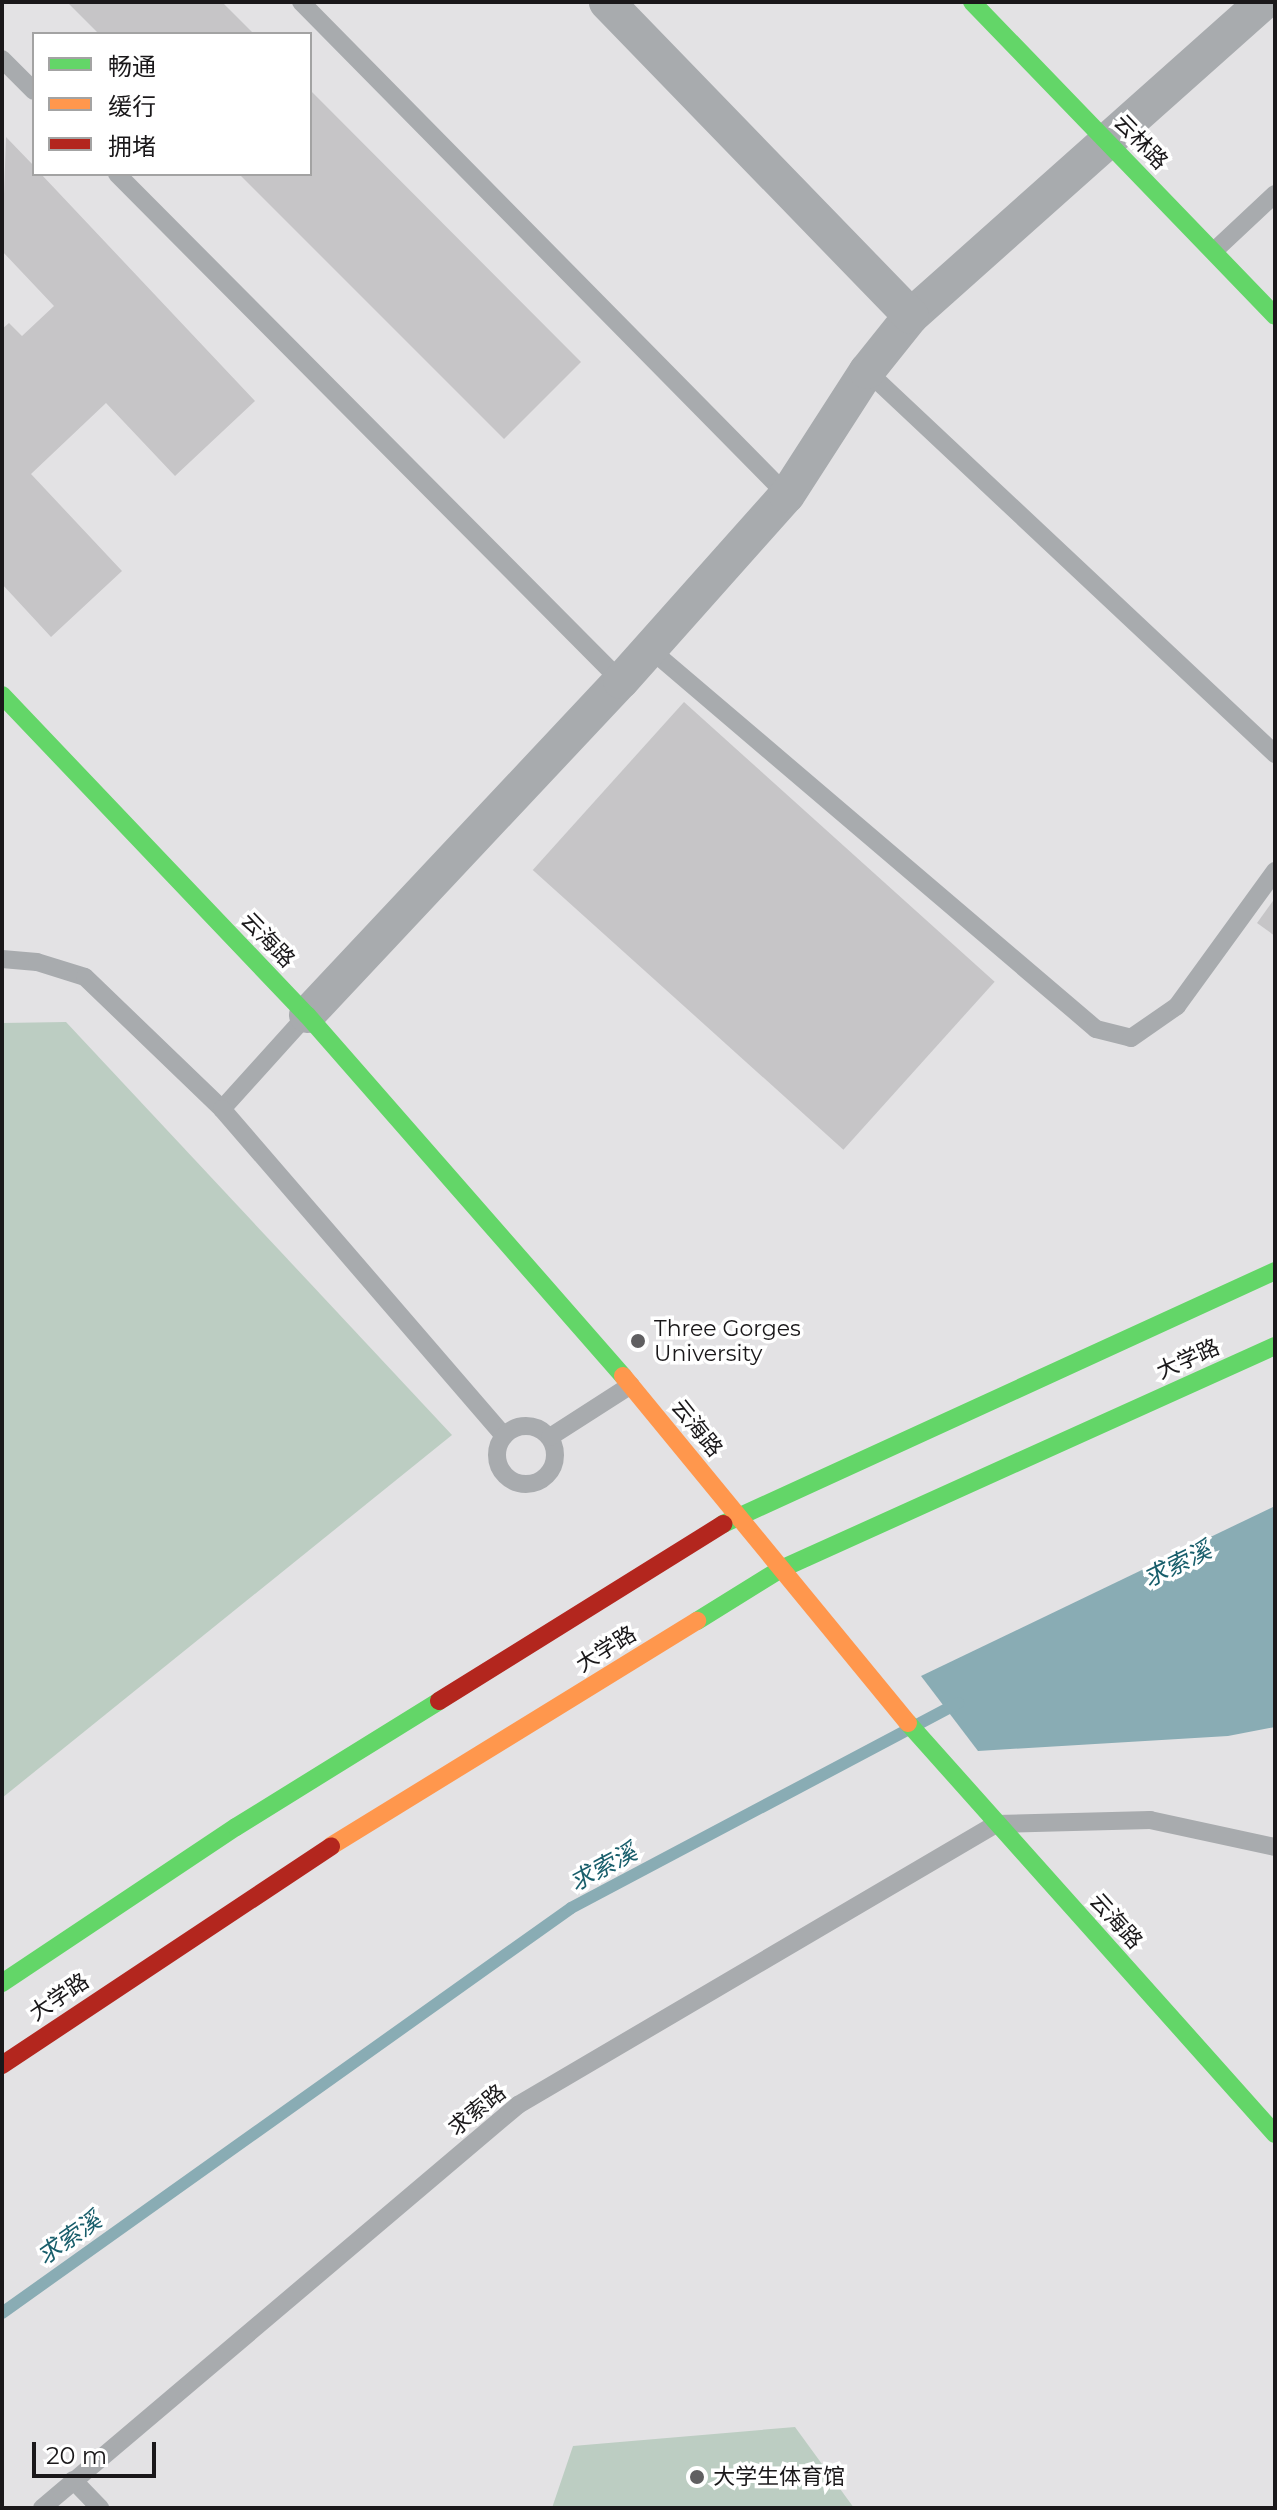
<!DOCTYPE html>
<html>
<head>
<meta charset="utf-8">
<style>
  body { margin:0 }
  #map { position:relative; width:1277px; height:2510px; overflow:hidden; background:#e3e2e4; font-family:Montserrat,"Noto Sans SC",sans-serif }
  div>[style] { position:absolute }
  [style*='--x'] { left:calc(var(--x)*1px); top:calc(var(--y)*1px); width:calc(var(--w)*1px); rotate:calc(var(--a)*1deg) }
  .green>* { inset:0; background:#bccdc2 }
  .water>* { inset:0; background:#89acb4 }
  .stream>* { height:12px; margin:-6px; padding:0 6px; transform-origin:6px; border-radius:6px; background:#89acb4 }
  .building>* { inset:0; background:#c6c5c7; transform-origin:0 0 }
  .lane>* { height:18px; margin:-9px; padding:0 9px; transform-origin:9px; border-radius:9px; background:#a8abae }
  .lane>.ring { margin:-9px; padding:0; box-sizing:content-box; background:none; border:18px solid #a8abae; border-radius:50% }
  .street>* { height:36px; margin:-18px; padding:0 18px; transform-origin:18px; border-radius:18px; background:#a8abae }
  .fast>* { height:18px; margin:-9px; padding:0 9px; transform-origin:9px; border-radius:9px; background:#63d668 }
  .slow>* { height:18px; margin:-9px; padding:0 9px; transform-origin:9px; border-radius:9px; background:#ff974d }
  .jam>* { height:18px; margin:-9px; padding:0 9px; transform-origin:9px; border-radius:9px; background:#b3261e }
  .dots>* { width:22px; height:22px; translate:-50% -50%; box-sizing:border-box; border:4px solid #fff; border-radius:50% }
  span { translate:-50% -50%; white-space:nowrap; text-align:center; line-height:1.15; -webkit-text-stroke:7px #fff; paint-order:stroke }
  .street-label { font-size:22px; color:#1a181a }
  .poi-label { font-size:22px; color:#1a181a }
  .left { translate:0 -50%; text-align:left }
  .water-label { font-size:24px; color:#185e6b; font-style:italic }
  .frame { position:absolute; inset:0; border:4px solid #1a181a; pointer-events:none }
  .legend { position:absolute; left:32px; top:32px; width:280px; height:144px; box-sizing:border-box; background:#fff; border:2px solid #a3a3a3; margin:0; padding:10px 14px; list-style:none; font-size:24px; color:#1a181a }
  .legend li { display:flex; align-items:center; gap:16px; height:40px }
  .legend b { width:40px; border:2px solid #a3a3a3 }
  .scale { position:absolute; left:32px; top:2442px; width:124px; height:36px; box-sizing:border-box; border:4px solid #1a181a; border-top:0; padding-left:10px; font-size:24px; line-height:28px; white-space:nowrap; color:#1a181a; -webkit-text-stroke:6px #fff; paint-order:stroke }
</style>
</head>
<body>
<div id="map">
  <div class="green">
    <div style="clip-path:polygon(66px 1022px,452px 1435px,2px 1798px,2px 1023px)"></div>
    <div style="clip-path:polygon(795px 2427px,854px 2508px,552px 2508px,573px 2446px)"></div>
  </div>
  <div class="water">
    <div style="clip-path:polygon(1275px 1506px,1275px 1727px,1228px 1736px,978px 1751px,921px 1676px)"></div>
  </div>
  <div class="stream">
    <div style="--x:2;--y:2313;--w:698;--a:-35.44"></div>
    <div style="--x:571;--y:1908;--w:438;--a:-27.9"></div>
  </div>
  <div class="building">
    <div style="clip-path:polygon(67px 2px,222px 2px,254px 34px,99px 34px)"></div>
    <div style="clip-path:polygon(310px 90px,581px 362px,504px 439px,239px 174px,310px 174px)"></div>
    <div style="clip-path:polygon(6px 137px,34px 166px,34px 174px,41px 174px,255px 401px,175px 476px,106px 403px,31px 474px,122px 571px,51px 637px,2px 584px,2px 329px,9px 323px,22px 336px,54px 306px,2px 251px)"></div>
    <div style="left:684px;top:702px;width:418px;height:226px;rotate:42deg"></div>
    <div style="clip-path:polygon(1275px 898px,1275px 936px,1257px 923px)"></div>
  </div>
  <div class="lane">
    <div style="--x:301;--y:2;--w:692;--a:45.41"></div>
    <div style="--x:2;--y:59;--w:45;--a:45"></div>
    <div style="--x:117;--y:174;--w:715;--a:45.17"></div>
    <div style="--x:1214;--y:251;--w:83;--a:-43.1"></div>
    <div style="--x:867;--y:371;--w:560;--a:43.19"></div>
    <div style="--x:650;--y:649;--w:586;--a:40.43"></div>
    <div style="--x:1096;--y:1029;--w:36;--a:14"></div>
    <div style="--x:1131;--y:1038;--w:56;--a:-34.8"></div>
    <div style="--x:1177;--y:1006;--w:167;--a:-54"></div>
    <div style="--x:2;--y:959;--w:35;--a:5"></div>
    <div style="--x:37;--y:962;--w:50;--a:17.4"></div>
    <div style="--x:85;--y:977;--w:190;--a:43.9"></div>
    <div style="--x:222;--y:1109;--w:127;--a:-47.9"></div>
    <div style="--x:222;--y:1109;--w:432;--a:49.2"></div>
    <div class="ring" style="left:497px;top:1426px;width:40px;height:40px"></div>
    <div style="--x:550;--y:1437;--w:96;--a:-32.7"></div>
    <div style="--x:73;--y:2480;--w:39;--a:46"></div>
    <div style="--x:42;--y:2508;--w:624;--a:-40.25"></div>
    <div style="--x:518;--y:2105;--w:554;--a:-30.45"></div>
    <div style="--x:996;--y:1824;--w:154;--a:-1.5"></div>
    <div style="--x:1150;--y:1820;--w:128;--a:12.2"></div>
  </div>
  <div class="street">
    <div style="--x:911;--y:316;--w:472;--a:-41.7"></div>
    <div style="--x:307;--y:1015;--w:458;--a:-46.8"></div>
    <div style="--x:621;--y:681;--w:249;--a:-48.3"></div>
    <div style="--x:787;--y:495;--w:148;--a:-57.2"></div>
    <div style="--x:867;--y:371;--w:70;--a:-51.3"></div>
    <div style="--x:911;--y:316;--w:437;--a:-134.1"></div>
  </div>
  <div class="fast">
    <div style="--x:972;--y:2;--w:436;--a:46"></div>
    <div style="--x:2;--y:695;--w:442;--a:46.4"></div>
    <div style="--x:307;--y:1015;--w:480;--a:48.8"></div>
    <div style="--x:723;--y:1524;--w:607;--a:-24.62"></div>
    <div style="--x:697;--y:1621;--w:99;--a:-31.8"></div>
    <div style="--x:781;--y:1569;--w:542;--a:-24.3"></div>
    <div style="--x:908;--y:1723;--w:551;--a:48.24"></div>
    <div style="--x:2;--y:1983;--w:281;--a:-33.7"></div>
    <div style="--x:236;--y:1827;--w:239;--a:-31.8"></div>
  </div>
  <div class="slow">
    <div style="--x:623;--y:1376;--w:449;--a:50.6"></div>
    <div style="--x:331;--y:1846;--w:430;--a:-31.6"></div>
  </div>
  <div class="jam">
    <div style="--x:439;--y:1701;--w:335;--a:-31.9"></div>
    <div style="--x:2;--y:2065;--w:395;--a:-33.6"></div>
  </div>
  <div class="dots">
    <div style="left:638px;top:1341px;background:#605f61"></div>
    <div style="left:697px;top:2477px;background:#605f61"></div>
  </div>
  <div class="street-label">
    <span style="left:1141px;top:142px;rotate:46deg">云林路</span>
    <span style="left:268px;top:940px;rotate:46deg">云海路</span>
    <span style="left:1188px;top:1359px;rotate:-24deg">大学路</span>
    <span style="left:697px;top:1428px;rotate:51deg">云海路</span>
    <span style="left:606px;top:1649px;rotate:-32deg">大学路</span>
    <span style="left:1116px;top:1921px;rotate:48deg">云海路</span>
    <span style="left:59px;top:1997px;rotate:-34deg">大学路</span>
    <span style="left:477px;top:2110px;rotate:-39deg">求索路</span>
  </div>
  <div class="poi-label">
    <span class="left" style="left:654px;top:1341px">Three Gorges<br>University</span>
    <span class="left" style="left:713px;top:2477px">大学生体育馆</span>
  </div>
  <div class="water-label">
    <span style="left:1177px;top:1564px;rotate:-26deg">求索溪</span>
    <span style="left:603px;top:1867px;rotate:-28deg">求索溪</span>
    <span style="left:69px;top:2238px;rotate:-35deg">求索溪</span>
  </div>
  <div class="frame"></div>
  <ul class="legend">
  <li><b style="height:10px;background:#63d668"></b>畅通</li>
  <li><b style="height:10px;background:#ff974d"></b>缓行</li>
  <li><b style="height:10px;background:#b3261e"></b>拥堵</li>
  </ul>
  <div class="scale">20 m</div>
</div>
</body>
</html>
